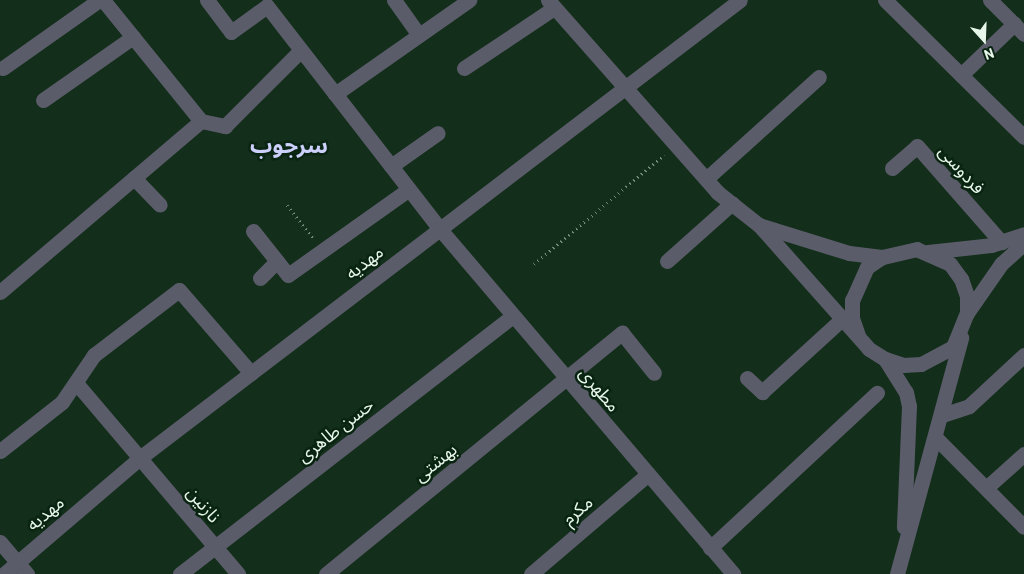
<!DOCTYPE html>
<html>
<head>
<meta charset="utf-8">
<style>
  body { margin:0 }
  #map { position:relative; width:1024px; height:574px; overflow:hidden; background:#132e1a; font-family:Barlow,"Noto Sans Arabic",sans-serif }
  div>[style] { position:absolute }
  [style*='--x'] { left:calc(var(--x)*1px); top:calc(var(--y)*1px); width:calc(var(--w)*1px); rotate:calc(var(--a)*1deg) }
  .path>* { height:3px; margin-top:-1.5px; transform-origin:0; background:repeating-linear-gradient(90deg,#768c7b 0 1px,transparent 0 5px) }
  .minor>* { height:15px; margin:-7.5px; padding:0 7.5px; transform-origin:7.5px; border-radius:7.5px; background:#5b5c6a }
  span { translate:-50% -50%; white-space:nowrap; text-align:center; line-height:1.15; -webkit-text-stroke:5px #092411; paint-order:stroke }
  .street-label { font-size:18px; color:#e6f6e9 }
  .district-label { font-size:22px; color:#ccd0fb; font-weight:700 }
  .north { position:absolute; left:959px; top:15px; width:50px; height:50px; -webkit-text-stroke:4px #092411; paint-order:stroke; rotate:160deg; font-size:14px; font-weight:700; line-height:20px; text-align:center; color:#e6f6e9 }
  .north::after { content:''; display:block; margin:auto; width:18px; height:22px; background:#e6f6e9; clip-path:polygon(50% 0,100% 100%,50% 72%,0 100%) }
</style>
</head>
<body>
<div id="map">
  <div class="path">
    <div style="--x:287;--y:205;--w:42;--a:51.8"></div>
    <div style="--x:534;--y:264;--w:170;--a:-40"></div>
  </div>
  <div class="minor">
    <div style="--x:103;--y:0;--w:156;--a:51"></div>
    <div style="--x:207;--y:0;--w:40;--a:53"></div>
    <div style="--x:231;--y:32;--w:44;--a:-35.8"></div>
    <div style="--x:267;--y:6;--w:281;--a:52.2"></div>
    <div style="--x:439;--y:228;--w:454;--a:49.6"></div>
    <div style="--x:394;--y:0;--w:43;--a:54.5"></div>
    <div style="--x:548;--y:0;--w:256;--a:48.6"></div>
    <div style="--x:717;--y:192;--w:53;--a:38.2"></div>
    <div style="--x:759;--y:225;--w:166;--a:48.4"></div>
    <div style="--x:869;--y:349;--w:19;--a:32"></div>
    <div style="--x:885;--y:359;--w:19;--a:18"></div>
    <div style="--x:903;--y:365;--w:18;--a:-3"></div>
    <div style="--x:921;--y:364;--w:36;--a:-28"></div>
    <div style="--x:953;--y:347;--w:37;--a:-68"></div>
    <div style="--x:967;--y:313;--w:17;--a:-90"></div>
    <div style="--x:967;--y:296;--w:18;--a:-109"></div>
    <div style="--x:961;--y:279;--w:19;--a:-126"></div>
    <div style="--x:950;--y:264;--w:36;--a:-156"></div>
    <div style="--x:917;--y:249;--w:36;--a:167"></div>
    <div style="--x:882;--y:257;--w:18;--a:146"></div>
    <div style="--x:867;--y:267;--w:36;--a:114"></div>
    <div style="--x:852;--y:300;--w:18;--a:90"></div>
    <div style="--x:852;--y:318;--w:18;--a:71"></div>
    <div style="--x:885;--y:0;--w:195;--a:44.6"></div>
    <div style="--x:990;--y:0;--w:48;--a:45"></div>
    <div style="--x:3;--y:68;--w:118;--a:-35.3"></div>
    <div style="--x:464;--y:68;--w:108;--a:-33.7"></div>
    <div style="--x:961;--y:75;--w:74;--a:-43.9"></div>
    <div style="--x:335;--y:94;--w:164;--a:-35"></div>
    <div style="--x:43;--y:100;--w:110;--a:-35"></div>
    <div style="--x:391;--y:166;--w:57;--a:-35.1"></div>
    <div style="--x:892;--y:168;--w:33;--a:-41"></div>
    <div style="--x:917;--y:146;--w:128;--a:48.8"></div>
    <div style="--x:134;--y:178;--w:37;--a:46"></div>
    <div style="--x:706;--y:179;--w:152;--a:-42.1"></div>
    <div style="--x:759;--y:225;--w:94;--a:17.3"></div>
    <div style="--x:849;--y:253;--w:33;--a:7"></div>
    <div style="--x:253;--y:231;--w:56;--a:51.5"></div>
    <div style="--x:288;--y:275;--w:148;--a:-35.4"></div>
    <div style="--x:928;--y:252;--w:63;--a:-6.3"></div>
    <div style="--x:991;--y:245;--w:35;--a:-18"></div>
    <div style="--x:667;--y:261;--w:87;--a:-41.7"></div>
    <div style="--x:260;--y:278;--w:24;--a:-45"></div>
    <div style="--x:0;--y:292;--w:264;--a:-40.4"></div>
    <div style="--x:201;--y:121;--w:25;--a:12"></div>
    <div style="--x:225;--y:126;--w:107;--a:-45"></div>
    <div style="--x:967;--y:313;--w:60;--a:-55.2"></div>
    <div style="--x:1001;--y:264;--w:31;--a:-42"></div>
    <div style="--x:885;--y:359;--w:39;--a:58"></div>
    <div style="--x:906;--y:392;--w:14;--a:78"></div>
    <div style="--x:909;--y:406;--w:121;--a:92.4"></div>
    <div style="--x:747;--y:378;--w:21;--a:43"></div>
    <div style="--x:762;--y:392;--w:110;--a:-42.4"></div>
    <div style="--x:77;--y:384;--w:249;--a:49.7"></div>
    <div style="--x:942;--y:415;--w:28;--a:-18"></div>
    <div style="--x:969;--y:406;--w:75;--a:-42.8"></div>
    <div style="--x:936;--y:438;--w:125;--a:45.3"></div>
    <div style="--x:0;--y:451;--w:79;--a:-38.3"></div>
    <div style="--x:62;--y:402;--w:57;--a:-55.8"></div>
    <div style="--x:94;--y:355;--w:107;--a:-37.4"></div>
    <div style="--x:179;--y:290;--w:110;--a:49.1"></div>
    <div style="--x:986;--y:488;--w:51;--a:-41.8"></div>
    <div style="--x:0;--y:542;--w:42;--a:49.8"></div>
    <div style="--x:710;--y:548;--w:228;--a:-42.9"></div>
    <div style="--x:4;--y:574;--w:180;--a:-40.5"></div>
    <div style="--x:141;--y:457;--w:753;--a:-37.34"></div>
    <div style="--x:180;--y:574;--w:421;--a:-37.8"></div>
    <div style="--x:326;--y:574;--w:382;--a:-39.2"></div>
    <div style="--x:622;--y:333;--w:51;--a:51.3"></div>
    <div style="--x:531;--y:574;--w:154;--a:-40.5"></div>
    <div style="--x:897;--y:574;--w:245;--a:-74.8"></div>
  </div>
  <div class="street-label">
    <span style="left:962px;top:169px;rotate:48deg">فردوسی</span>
    <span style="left:364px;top:262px;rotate:-38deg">مهدیه</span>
    <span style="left:600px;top:389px;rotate:50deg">مطهری</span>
    <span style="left:335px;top:430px;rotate:-38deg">حسن طاهری</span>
    <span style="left:435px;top:462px;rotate:-39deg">بهشتی</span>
    <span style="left:204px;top:504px;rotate:50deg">نازنین</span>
    <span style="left:577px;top:510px;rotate:-41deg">مکرم</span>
    <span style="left:45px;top:513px;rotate:-40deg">مهدیه</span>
  </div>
  <div class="district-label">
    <span style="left:289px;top:145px">سرجوب</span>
  </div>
  <div class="north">N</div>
</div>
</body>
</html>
